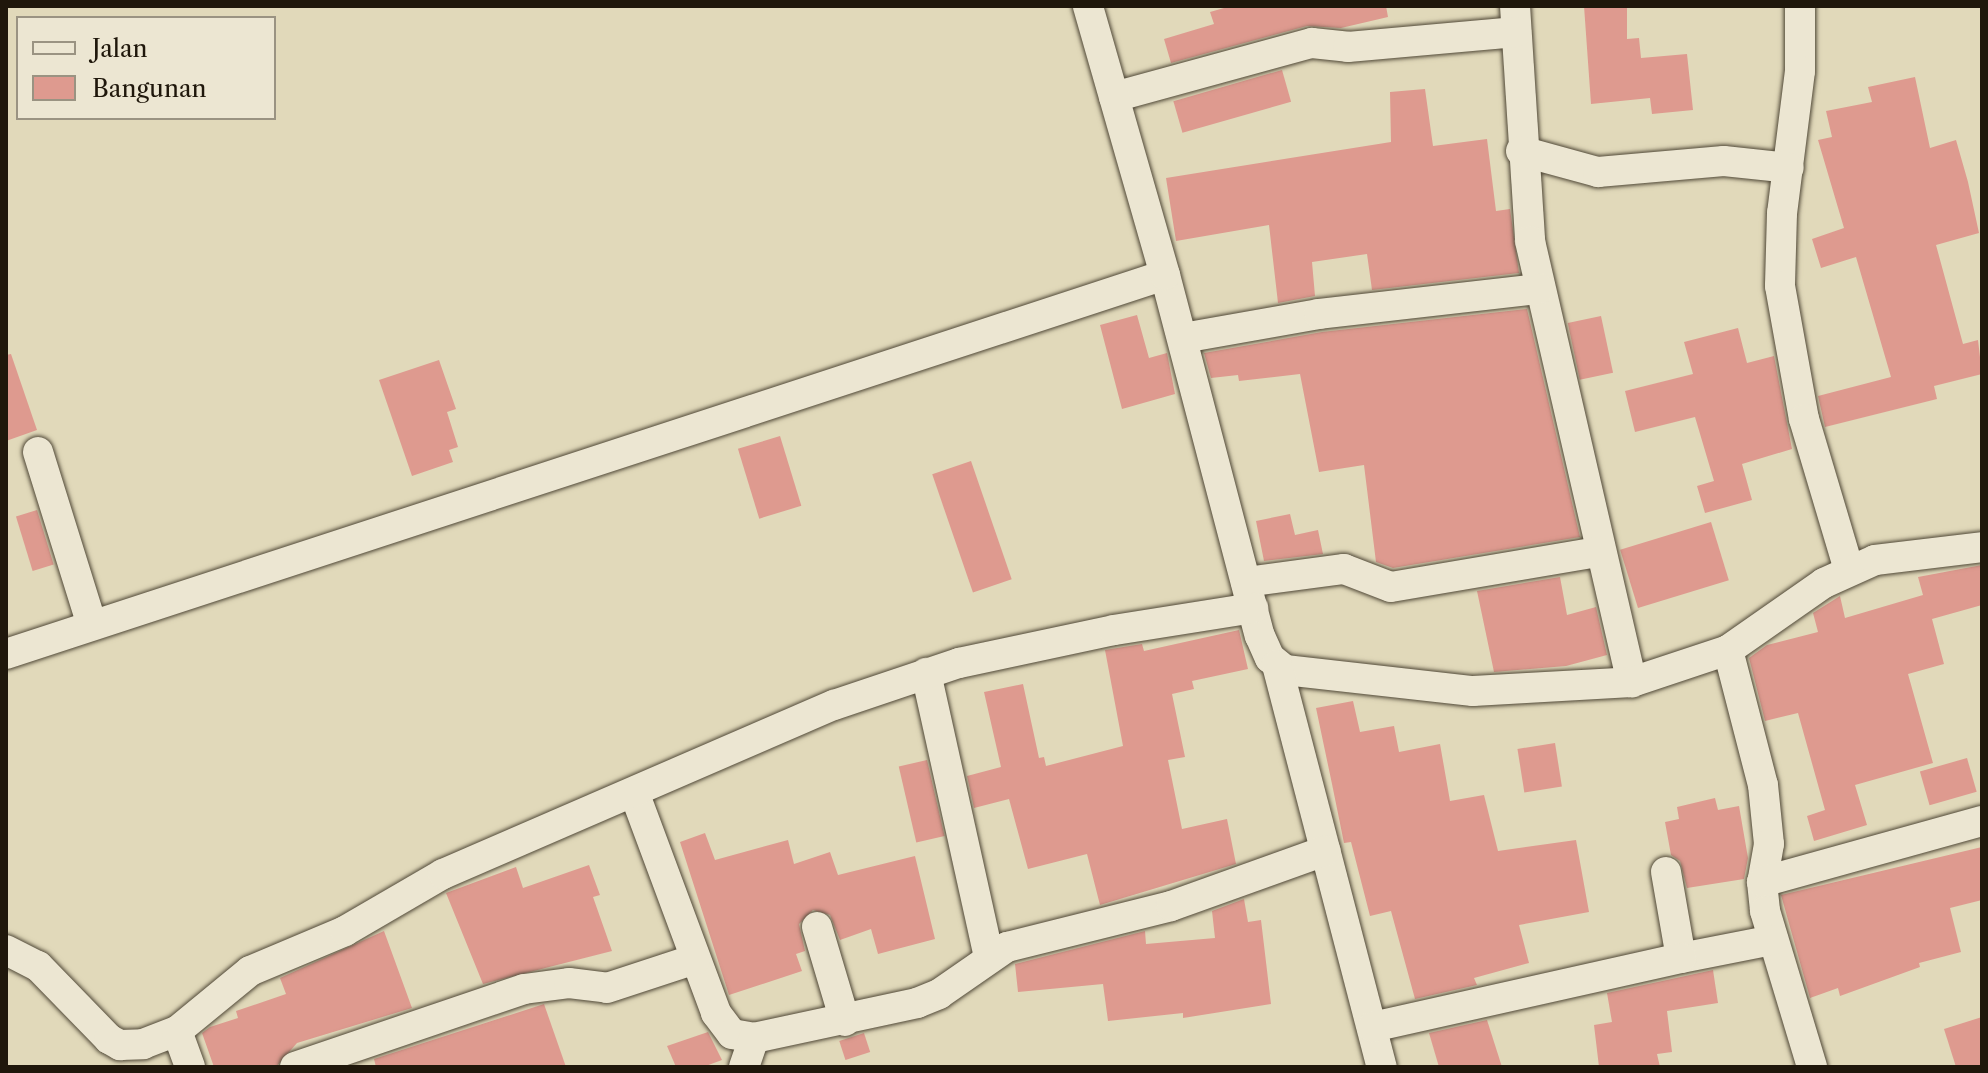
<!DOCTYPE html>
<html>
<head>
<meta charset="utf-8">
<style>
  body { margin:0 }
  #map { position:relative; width:1988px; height:1073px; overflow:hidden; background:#e1d9ba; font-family:"Libre Caslon Text",serif }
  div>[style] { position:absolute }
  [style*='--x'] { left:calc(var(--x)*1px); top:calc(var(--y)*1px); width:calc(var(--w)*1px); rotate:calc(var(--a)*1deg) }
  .building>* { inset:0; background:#de9a8f; transform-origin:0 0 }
  .roads { filter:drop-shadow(0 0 2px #504837) drop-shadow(0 0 2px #504837) }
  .street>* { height:30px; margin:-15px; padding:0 15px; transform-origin:15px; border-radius:15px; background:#ece6d2 }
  span { translate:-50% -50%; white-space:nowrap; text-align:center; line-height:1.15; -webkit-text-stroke:6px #ece6d2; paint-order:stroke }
  .frame { position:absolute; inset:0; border:8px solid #1f170b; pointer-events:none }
  .legend { position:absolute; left:16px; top:16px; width:260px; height:104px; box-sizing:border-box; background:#ece6d2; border:2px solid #9a9382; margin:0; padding:10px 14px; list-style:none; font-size:24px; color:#1f170b }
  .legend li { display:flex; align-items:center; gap:16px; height:40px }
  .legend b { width:40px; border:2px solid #9a9382 }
</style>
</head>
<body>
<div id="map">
  <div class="building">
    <div style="clip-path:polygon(1231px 6px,1386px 6px,1388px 17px,1341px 28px,1307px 26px,1171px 63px,1164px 39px,1214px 24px,1210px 12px)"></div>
    <div style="clip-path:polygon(1584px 6px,1627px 6px,1627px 39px,1639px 38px,1641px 58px,1687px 54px,1693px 110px,1652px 114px,1650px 98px,1591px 104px)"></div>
    <div style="left:1282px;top:70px;width:33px;height:113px;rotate:74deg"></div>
    <div style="clip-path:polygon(1915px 77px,1930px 148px,1956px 140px,1968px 182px,1979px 233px,1936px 245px,1963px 344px,1978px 340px,1982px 374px,1934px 386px,1937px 399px,1825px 427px,1818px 396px,1891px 377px,1856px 257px,1821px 268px,1812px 239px,1844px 228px,1818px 140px,1832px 137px,1826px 111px,1872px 102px,1868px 87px)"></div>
    <div style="clip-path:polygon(1425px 89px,1433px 146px,1487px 139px,1496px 211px,1510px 209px,1519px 273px,1372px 290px,1367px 254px,1312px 262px,1315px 296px,1278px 303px,1269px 225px,1176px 241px,1166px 178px,1391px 142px,1390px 92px)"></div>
    <div style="clip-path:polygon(1527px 309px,1580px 537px,1393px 568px,1376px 562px,1364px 465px,1319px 472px,1300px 374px,1239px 381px,1238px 375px,1211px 378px,1204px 353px,1322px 332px)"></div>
    <div style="clip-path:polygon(1137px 315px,1149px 358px,1167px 353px,1175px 394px,1122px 409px,1100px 325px)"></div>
    <div style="left:1601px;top:316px;width:58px;height:34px;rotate:78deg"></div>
    <div style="clip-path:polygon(1738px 328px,1747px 363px,1774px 356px,1792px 449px,1742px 464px,1752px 500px,1705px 513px,1697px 486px,1714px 481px,1695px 417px,1635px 432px,1625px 391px,1693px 374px,1684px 342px)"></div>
    <div style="clip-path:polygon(11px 354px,37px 430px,6px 441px,6px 355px)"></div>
    <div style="clip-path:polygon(439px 360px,456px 409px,447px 412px,458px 447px,449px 450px,453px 462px,412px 476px,379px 380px)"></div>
    <div style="left:780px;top:436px;width:73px;height:44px;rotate:73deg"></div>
    <div style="left:971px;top:461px;width:125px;height:41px;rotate:71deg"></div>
    <div style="left:37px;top:510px;width:57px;height:22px;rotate:73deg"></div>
    <div style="clip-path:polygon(1290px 514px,1295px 535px,1318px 530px,1323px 554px,1264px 561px,1256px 521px)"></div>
    <div style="left:1711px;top:522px;width:61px;height:95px;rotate:73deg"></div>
    <div style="clip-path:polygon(1982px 565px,1982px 605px,1932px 619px,1944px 664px,1908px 674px,1933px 763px,1855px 785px,1867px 825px,1814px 841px,1807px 816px,1825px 810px,1798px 713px,1765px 721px,1749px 658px,1767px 645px,1818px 632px,1813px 613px,1840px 596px,1845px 618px,1923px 595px,1918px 577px)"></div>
    <div style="clip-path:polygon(1560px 577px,1567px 615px,1596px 607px,1607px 655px,1566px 666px,1494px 672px,1477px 591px)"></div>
    <div style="clip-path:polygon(1239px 630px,1248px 669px,1192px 681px,1194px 689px,1172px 694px,1185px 757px,1168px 760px,1182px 829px,1227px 819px,1236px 864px,1100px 905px,1087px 854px,1028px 869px,1009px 799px,974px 808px,967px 776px,1001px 767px,984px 692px,1023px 684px,1039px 758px,1044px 757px,1046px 766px,1123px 746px,1105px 650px,1142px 644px,1144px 651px)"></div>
    <div style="clip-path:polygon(1353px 701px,1360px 732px,1394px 726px,1399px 752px,1440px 744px,1450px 801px,1484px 795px,1498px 851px,1576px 840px,1589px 912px,1519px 925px,1529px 963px,1474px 978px,1477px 985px,1415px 999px,1391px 911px,1370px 916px,1351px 842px,1344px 843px,1332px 784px,1316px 708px)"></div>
    <div style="left:1555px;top:743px;width:44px;height:38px;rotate:81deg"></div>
    <div style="left:1967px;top:758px;width:35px;height:49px;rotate:74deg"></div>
    <div style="left:927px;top:760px;width:78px;height:29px;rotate:77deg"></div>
    <div style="clip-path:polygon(1715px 798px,1718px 810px,1739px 806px,1748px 858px,1744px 879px,1687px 888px,1680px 861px,1671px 855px,1665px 822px,1679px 819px,1677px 807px)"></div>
    <div style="clip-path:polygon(705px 833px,715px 860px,788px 840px,794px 864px,830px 852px,838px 875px,915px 856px,935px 939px,878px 954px,871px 929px,840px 940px,830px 915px,813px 910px,799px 924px,805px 951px,796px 954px,802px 971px,729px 995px,680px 842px)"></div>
    <div style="clip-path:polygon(1982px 847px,1982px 900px,1950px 908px,1961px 952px,1919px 963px,1920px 967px,1840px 996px,1838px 988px,1810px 998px,1781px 895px)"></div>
    <div style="clip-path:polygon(589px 865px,600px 895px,593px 897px,612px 951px,483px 984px,446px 893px,516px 867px,523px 888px)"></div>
    <div style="clip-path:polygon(1244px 899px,1248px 922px,1261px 920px,1271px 1004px,1183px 1018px,1183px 1013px,1108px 1021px,1103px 984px,1018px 992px,1015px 964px,1145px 931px,1146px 944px,1215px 938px,1212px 911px)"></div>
    <div style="clip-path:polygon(384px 931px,412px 1008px,297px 1043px,276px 1067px,214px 1067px,202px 1033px,210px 1027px,238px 1018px,236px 1011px,286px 994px,280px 978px)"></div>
    <div style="clip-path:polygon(1713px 970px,1718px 1003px,1667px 1011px,1672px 1052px,1657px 1054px,1660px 1067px,1599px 1067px,1594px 1025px,1612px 1022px,1607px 993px)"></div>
    <div style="clip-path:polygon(544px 1004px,566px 1067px,376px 1067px,374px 1059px)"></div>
    <div style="clip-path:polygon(1982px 1017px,1982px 1067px,1956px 1067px,1944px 1029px)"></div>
    <div style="clip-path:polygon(1487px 1020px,1502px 1067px,1439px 1067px,1429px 1033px)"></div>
    <div style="clip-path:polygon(708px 1032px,722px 1060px,703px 1067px,676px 1067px,667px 1046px)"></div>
    <div style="left:864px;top:1033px;width:20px;height:26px;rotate:72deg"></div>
  </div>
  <div class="roads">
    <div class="street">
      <div style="--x:1515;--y:6;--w:235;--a:86.3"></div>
      <div style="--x:1530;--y:241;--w:453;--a:77"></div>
      <div style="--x:1800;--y:6;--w:65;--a:90"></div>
      <div style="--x:1800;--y:71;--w:143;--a:97.2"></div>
      <div style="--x:1782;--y:213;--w:73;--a:91.6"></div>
      <div style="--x:1780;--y:286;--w:135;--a:79.8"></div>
      <div style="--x:1804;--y:419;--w:158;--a:73.4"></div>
      <div style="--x:1114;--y:97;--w:205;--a:-15.3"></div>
      <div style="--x:1312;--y:43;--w:36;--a:6"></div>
      <div style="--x:1348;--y:47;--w:169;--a:-5.1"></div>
      <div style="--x:1521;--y:151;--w:80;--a:15.3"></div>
      <div style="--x:1598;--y:172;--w:126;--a:-5"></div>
      <div style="--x:1724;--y:161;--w:65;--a:6.1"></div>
      <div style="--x:1165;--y:275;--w:373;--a:75.3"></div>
      <div style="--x:1260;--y:636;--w:24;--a:66"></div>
      <div style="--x:1270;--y:658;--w:19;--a:39"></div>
      <div style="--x:1285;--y:670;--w:189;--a:6.4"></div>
      <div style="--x:1473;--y:691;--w:159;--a:-3.2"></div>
      <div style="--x:1632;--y:682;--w:101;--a:-18.4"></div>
      <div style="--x:1728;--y:650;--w:117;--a:-34.9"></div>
      <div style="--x:1824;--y:583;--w:56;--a:-24.3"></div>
      <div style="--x:1875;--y:560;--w:108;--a:-6.9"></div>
      <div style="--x:1183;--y:338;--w:138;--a:-10"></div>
      <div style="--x:1319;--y:314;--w:222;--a:-6.5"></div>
      <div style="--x:38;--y:452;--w:181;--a:72.7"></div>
      <div style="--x:1246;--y:582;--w:99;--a:-7.6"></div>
      <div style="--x:1344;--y:569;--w:50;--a:21"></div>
      <div style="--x:1391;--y:587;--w:211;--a:-9.6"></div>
      <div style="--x:1728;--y:650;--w:139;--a:75.5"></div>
      <div style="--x:1763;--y:785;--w:59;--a:84.2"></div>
      <div style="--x:1769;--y:844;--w:39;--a:100"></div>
      <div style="--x:1762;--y:882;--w:29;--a:84"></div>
      <div style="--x:1765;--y:911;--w:163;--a:73.2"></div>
      <div style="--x:6;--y:654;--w:1219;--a:-18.11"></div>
      <div style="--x:1165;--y:275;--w:280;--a:-106"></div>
      <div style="--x:1277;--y:665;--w:415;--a:75.4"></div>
      <div style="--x:926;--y:673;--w:291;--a:77.5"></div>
      <div style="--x:634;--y:792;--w:236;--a:69.6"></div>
      <div style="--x:716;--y:1013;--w:26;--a:53"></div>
      <div style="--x:732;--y:1034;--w:22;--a:10"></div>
      <div style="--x:754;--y:1038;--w:167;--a:-12.1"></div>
      <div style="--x:917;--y:1003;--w:24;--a:-22"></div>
      <div style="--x:939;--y:994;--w:83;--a:-34.7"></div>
      <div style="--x:1007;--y:947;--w:169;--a:-14"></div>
      <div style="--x:1171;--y:906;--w:164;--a:-19.7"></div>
      <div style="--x:1666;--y:872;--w:87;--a:80.1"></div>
      <div style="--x:1681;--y:958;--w:94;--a:-11.1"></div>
      <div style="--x:1762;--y:882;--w:228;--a:-15.5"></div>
      <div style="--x:817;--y:927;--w:98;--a:73.4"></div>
      <div style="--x:6;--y:950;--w:36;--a:27"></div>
      <div style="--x:38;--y:966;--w:102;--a:45.8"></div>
      <div style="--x:109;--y:1039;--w:13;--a:29"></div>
      <div style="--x:120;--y:1045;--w:23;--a:-2"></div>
      <div style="--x:143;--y:1044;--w:36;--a:-21"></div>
      <div style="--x:177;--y:1031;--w:94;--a:-39.4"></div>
      <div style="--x:250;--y:971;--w:103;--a:-22.8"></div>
      <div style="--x:345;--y:931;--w:113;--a:-30.2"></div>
      <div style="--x:443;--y:874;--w:426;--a:-23.4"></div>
      <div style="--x:834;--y:705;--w:132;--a:-18.6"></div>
      <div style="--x:959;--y:663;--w:158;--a:-12"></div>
      <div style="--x:1114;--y:630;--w:141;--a:-9"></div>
      <div style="--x:1372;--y:1027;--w:317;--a:-12.6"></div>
      <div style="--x:177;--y:1031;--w:38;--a:70"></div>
      <div style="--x:295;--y:1067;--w:242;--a:-18.8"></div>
      <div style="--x:524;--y:989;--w:45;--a:-7.6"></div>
      <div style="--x:569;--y:983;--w:38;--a:7"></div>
      <div style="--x:607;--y:988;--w:93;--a:-18.2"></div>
      <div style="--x:744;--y:1067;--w:31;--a:-71"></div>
    </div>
  </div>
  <div class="frame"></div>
  <ul class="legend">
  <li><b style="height:10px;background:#ece6d2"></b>Jalan</li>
  <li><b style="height:22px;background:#de9a8f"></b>Bangunan</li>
  </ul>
</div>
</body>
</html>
